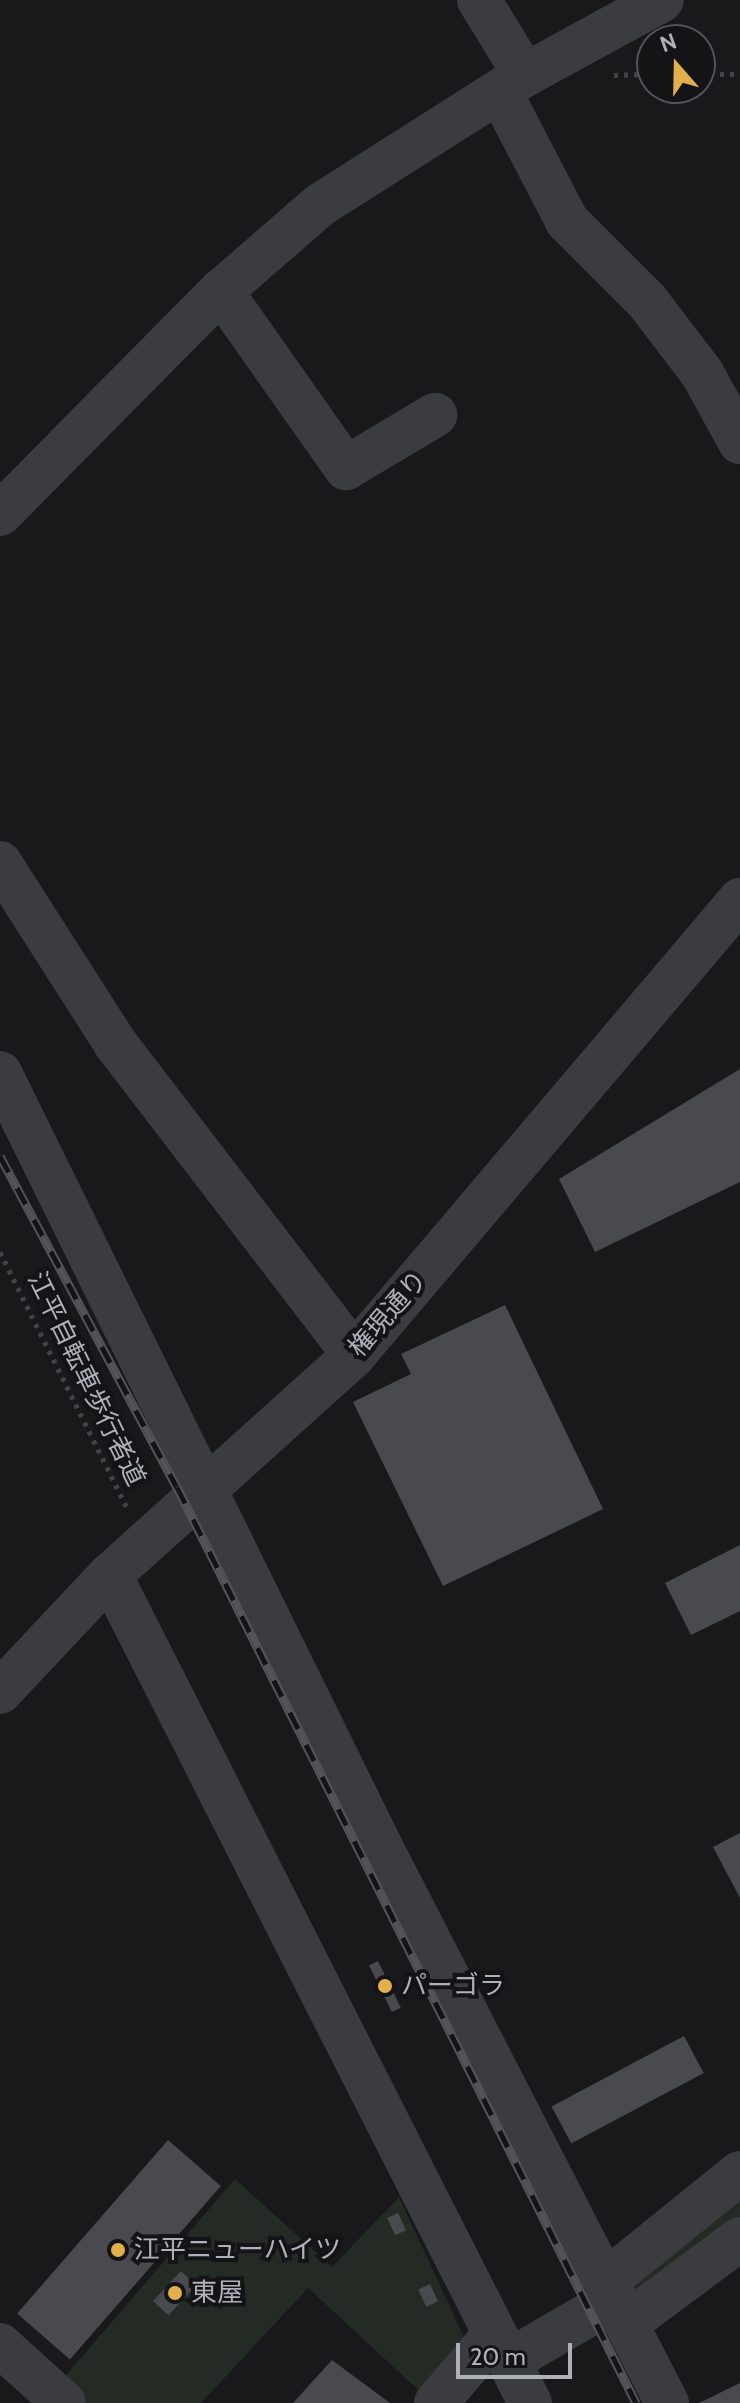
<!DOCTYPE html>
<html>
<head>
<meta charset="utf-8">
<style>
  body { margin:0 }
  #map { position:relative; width:740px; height:2403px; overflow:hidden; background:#19191b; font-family:Cabin,"Noto Sans JP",sans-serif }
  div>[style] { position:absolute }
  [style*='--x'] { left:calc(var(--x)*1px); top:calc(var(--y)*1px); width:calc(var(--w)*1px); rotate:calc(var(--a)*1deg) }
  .green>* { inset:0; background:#242b25 }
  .building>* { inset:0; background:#494a4e; transform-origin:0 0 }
  .path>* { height:5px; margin-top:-2.5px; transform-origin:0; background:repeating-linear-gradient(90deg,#414347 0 4px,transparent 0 10px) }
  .minor>* { height:44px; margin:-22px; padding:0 22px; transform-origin:22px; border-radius:22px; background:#3b3c40 }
  .rail>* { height:9px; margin-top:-4.5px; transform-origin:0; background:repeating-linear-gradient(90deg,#141416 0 18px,#525459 0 36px); box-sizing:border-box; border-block:2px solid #525459 }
  .dots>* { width:22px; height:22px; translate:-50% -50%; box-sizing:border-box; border:4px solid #141416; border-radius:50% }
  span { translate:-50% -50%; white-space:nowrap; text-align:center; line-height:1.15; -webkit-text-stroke:8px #141416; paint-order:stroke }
  .street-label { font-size:26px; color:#adb1ba }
  .poi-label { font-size:26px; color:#adb1ba }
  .left { translate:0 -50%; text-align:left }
  .north { position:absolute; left:636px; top:24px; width:80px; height:80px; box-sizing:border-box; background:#141416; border:2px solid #515358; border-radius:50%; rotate:340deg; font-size:22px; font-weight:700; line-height:32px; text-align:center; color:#adb1ba }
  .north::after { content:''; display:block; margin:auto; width:28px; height:36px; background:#e2b04b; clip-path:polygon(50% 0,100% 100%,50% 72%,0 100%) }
  .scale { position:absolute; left:456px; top:2343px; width:116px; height:36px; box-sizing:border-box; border:4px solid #adb1ba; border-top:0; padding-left:10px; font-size:24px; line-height:28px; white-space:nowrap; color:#adb1ba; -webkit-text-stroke:6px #141416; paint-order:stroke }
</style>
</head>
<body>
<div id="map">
  <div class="green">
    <div style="clip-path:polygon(235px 2179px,332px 2267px,399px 2197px,468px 2346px,425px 2396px,308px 2288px,201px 2403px,83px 2403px,60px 2382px)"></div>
    <div style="clip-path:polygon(740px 2197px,740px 2224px,634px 2302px,627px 2280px)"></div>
  </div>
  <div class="building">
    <div style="clip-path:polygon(740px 1069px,740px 1182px,595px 1252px,559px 1179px)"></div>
    <div style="clip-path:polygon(505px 1305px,603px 1509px,443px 1586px,353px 1402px,411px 1374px,401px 1354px)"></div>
    <div style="clip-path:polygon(740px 1545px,740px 1611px,691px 1635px,665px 1583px)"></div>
    <div style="clip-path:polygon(740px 1833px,740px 1898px,713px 1847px)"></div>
    <div style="left:378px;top:1961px;width:52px;height:10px;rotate:64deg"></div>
    <div style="left:684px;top:2036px;width:42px;height:150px;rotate:62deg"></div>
    <div style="left:168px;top:2140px;width:70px;height:230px;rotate:41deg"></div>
    <div style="left:398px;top:2213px;width:19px;height:12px;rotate:65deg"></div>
    <div style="left:181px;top:2271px;width:21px;height:41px;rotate:43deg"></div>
    <div style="left:430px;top:2284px;width:19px;height:13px;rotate:65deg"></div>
    <div style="clip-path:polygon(332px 2360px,390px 2403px,293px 2403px)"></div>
    <div style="clip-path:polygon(740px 2383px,740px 2403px,699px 2403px)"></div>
  </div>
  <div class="path">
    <div style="--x:700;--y:74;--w:40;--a:0"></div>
    <div style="--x:614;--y:75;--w:38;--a:-2"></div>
    <div style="--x:0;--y:1252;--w:284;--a:63.6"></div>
  </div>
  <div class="minor">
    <div style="--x:479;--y:0;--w:88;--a:58.5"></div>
    <div style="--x:501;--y:94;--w:143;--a:62.5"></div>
    <div style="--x:567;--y:221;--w:113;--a:45"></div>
    <div style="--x:647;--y:301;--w:91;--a:52.6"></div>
    <div style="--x:702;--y:373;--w:79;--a:61.2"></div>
    <div style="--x:221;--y:291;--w:217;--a:54.8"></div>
    <div style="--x:346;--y:468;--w:104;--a:-30.8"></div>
    <div style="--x:0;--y:514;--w:314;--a:-45.3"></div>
    <div style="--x:221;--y:291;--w:131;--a:-41"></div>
    <div style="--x:320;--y:205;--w:243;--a:-32.4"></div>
    <div style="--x:525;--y:75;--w:156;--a:-28.7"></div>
    <div style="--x:0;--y:863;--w:214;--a:57.4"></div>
    <div style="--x:115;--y:1043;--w:393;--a:52.5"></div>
    <div style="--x:0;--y:1073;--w:858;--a:63.79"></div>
    <div style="--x:379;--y:1843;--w:630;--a:62.78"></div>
    <div style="--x:110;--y:1575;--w:928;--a:63.1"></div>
    <div style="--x:0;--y:1692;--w:161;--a:-46.8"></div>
    <div style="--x:110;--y:1575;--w:329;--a:-42"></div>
    <div style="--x:354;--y:1355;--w:597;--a:-49.69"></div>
    <div style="--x:606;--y:2281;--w:172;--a:-38.9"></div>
    <div style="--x:627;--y:2323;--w:141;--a:-36.6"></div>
    <div style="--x:0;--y:2345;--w:86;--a:42.2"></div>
    <div style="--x:509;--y:2361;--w:123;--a:-30.3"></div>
    <div style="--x:436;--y:2403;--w:91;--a:-49.5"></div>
  </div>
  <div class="rail">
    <div style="--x:0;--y:1156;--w:375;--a:61.9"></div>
    <div style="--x:177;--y:1487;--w:1025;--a:63.38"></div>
  </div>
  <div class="dots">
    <div style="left:385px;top:1986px;background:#e2b04b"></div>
    <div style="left:118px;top:2250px;background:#e2b04b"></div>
    <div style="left:175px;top:2293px;background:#e2b04b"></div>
  </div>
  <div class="street-label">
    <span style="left:388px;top:1314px;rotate:-49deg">権現通り</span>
    <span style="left:86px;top:1379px;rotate:64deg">江平自転車歩行者道</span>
  </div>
  <div class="poi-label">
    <span class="left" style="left:401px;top:1986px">パーゴラ</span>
    <span class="left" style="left:134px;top:2250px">江平ニューハイツ</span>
    <span class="left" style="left:191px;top:2293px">東屋</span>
  </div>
  <div class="north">N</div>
  <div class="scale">20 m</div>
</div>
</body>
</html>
